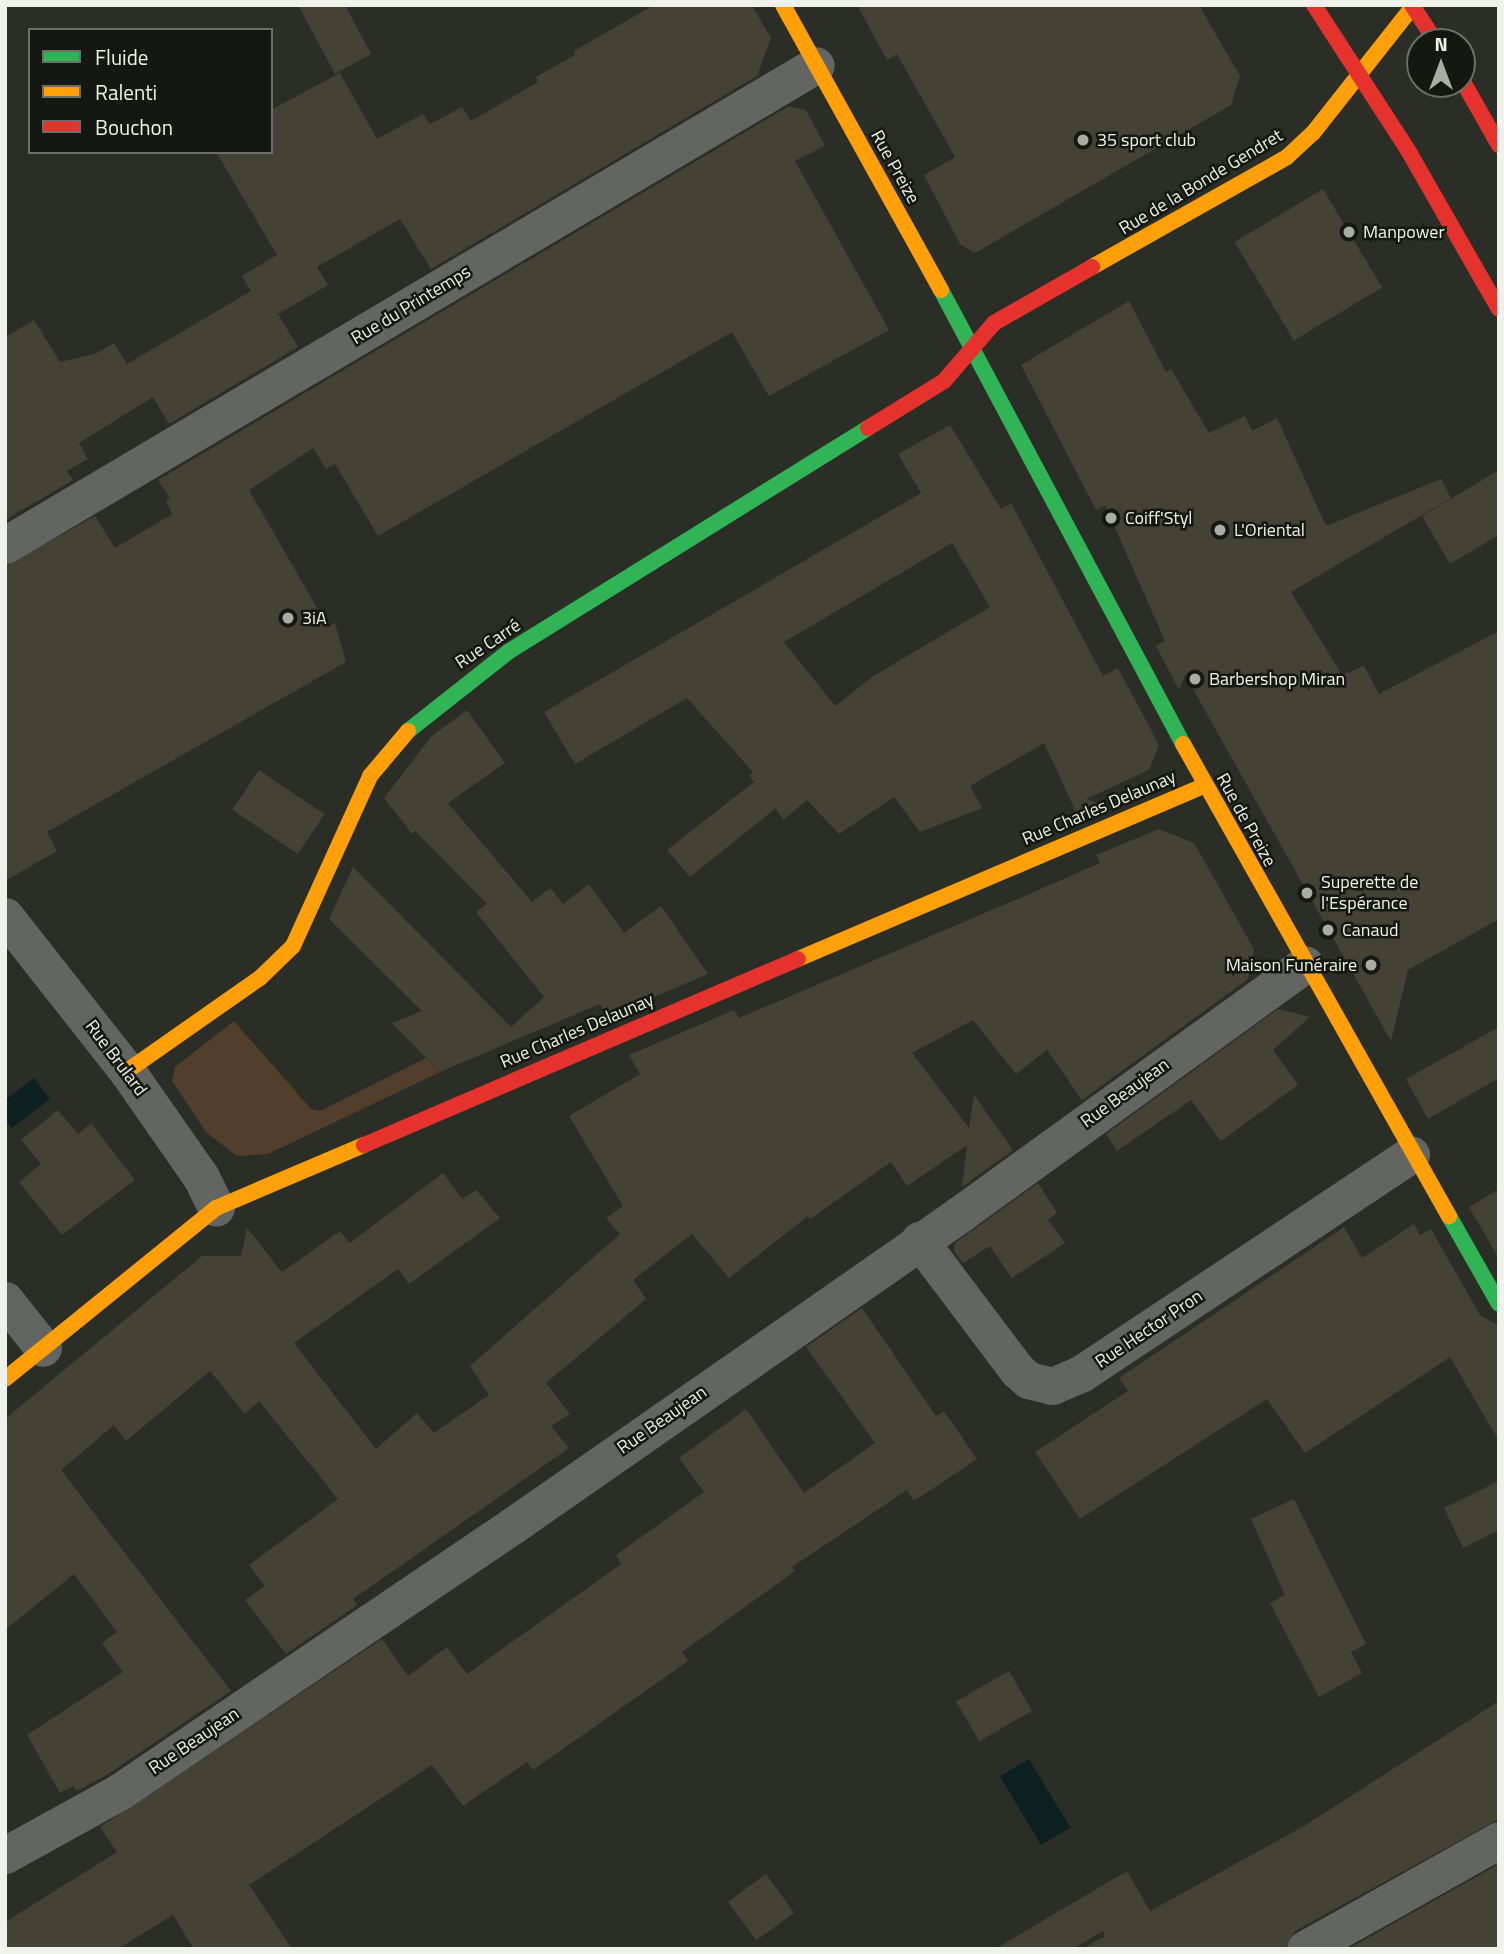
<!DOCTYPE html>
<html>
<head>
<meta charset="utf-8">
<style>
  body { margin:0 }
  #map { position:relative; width:1504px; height:1954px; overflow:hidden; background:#2b2e27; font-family:"Titillium Web",sans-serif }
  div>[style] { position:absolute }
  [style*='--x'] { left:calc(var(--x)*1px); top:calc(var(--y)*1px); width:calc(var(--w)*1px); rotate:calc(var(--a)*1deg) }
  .green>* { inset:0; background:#523f2b }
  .water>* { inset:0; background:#0c2020; transform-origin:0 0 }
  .building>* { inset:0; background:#434235; transform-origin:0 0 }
  .street>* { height:37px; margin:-18.5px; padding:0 18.5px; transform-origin:18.5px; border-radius:18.5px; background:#626562 }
  .fast>* { height:16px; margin:-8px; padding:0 8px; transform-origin:8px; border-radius:8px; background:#30b455 }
  .slow>* { height:16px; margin:-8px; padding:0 8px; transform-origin:8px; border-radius:8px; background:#ff9f0a }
  .jam>* { height:16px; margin:-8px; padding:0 8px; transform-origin:8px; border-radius:8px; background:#e5322d }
  .dots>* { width:19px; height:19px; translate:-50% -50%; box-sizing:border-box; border:4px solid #151812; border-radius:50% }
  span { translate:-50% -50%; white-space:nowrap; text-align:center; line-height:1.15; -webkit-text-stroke:5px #151812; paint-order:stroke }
  .poi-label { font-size:18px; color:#eef2ea }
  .left { translate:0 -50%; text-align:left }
  .right { translate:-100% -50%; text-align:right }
  .street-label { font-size:18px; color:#eef2ea }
  .frame { position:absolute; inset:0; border:7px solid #eef2ea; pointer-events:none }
  .legend { position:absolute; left:28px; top:28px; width:245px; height:126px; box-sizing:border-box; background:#151812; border:2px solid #6c6f68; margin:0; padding:9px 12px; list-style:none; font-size:21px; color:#eef2ea }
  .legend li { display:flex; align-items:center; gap:14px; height:35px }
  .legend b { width:35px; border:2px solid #6c6f68 }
  .north { position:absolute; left:1406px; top:28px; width:70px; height:70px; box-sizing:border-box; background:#151812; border:2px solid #6c6f68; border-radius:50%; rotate:0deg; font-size:19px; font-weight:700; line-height:28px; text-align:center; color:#eef2ea }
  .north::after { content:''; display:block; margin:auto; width:24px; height:32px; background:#aaada6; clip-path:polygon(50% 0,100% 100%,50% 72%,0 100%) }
</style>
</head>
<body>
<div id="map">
  <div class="green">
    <div style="clip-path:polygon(234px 1021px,311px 1109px,320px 1111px,426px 1058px,440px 1072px,268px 1154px,237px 1156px,206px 1132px,172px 1081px,175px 1067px)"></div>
  </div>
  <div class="water">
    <div style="clip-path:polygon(34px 1078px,50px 1099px,12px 1128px,5px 1119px,5px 1100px)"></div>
    <div style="left:1029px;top:1759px;width:80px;height:34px;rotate:59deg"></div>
  </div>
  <div class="building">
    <div style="clip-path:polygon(298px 5px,345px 5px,371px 54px,335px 74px)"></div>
    <div style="clip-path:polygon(654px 5px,752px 6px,771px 38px,757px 76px,431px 269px,400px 219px,317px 267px,328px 285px,278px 314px,298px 347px,169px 424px,153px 397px,79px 443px,88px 459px,67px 471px,73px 480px,5px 520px,5px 337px,34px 320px,60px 362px,95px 354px,114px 343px,127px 364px,251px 291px,242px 276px,277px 255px,216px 152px,271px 152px,271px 110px,340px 73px,377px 139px,423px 114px,430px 124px,462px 107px,471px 121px,538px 82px,536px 77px,575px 55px,574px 51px)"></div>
    <div style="clip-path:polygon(857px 5px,1199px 5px,1240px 76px,1231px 105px,975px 253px,960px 244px,924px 175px,955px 157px,897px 54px,887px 60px)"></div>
    <div style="clip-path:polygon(789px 106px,806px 110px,825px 146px,795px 161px,889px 330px,769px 396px,732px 332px,378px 536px,335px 464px,326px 469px,313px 448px,249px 490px,328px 627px,335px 623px,346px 662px,47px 832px,57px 851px,5px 881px,5px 566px,95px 516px,115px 548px,172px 514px,166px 501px,170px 498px,158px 480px)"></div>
    <div style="left:1323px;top:189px;width:115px;height:103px;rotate:59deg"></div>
    <div style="clip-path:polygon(1129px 301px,1166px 372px,1171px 369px,1209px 433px,1245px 416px,1252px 431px,1277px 418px,1326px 526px,1441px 479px,1451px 498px,1291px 592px,1342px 675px,1364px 666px,1379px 694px,1499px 631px,1499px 919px,1408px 970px,1391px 1041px,1185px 675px,1179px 690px,1156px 646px,1165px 641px,1105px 505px,1096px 510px,1021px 365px)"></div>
    <div style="clip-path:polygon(evenodd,950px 425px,1001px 509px,1011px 503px,1103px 676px,1118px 668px,1159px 745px,1149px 770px,1086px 799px,1102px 805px,1078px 816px,1044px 743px,970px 786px,982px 808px,920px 832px,894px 797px,839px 834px,807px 800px,783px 820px,776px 808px,690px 877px,667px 850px,754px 782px,749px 775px,753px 772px,687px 698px,575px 764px,544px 712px,921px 493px,898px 454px,950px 425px,952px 543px,990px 607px,875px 675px,835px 706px,784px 642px,952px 543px)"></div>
    <div style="clip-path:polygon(1499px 470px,1499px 535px,1450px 564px,1422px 516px)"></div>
    <div style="clip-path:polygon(467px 710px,505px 763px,448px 803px,532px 902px,550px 888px,563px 904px,589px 884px,624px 933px,661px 906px,708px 974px,607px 1017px,600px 1004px,440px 1072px,392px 1023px,422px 1011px,329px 919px,353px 867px,511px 1027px,544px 997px,476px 912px,487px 904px,415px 831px,412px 834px,384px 798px,432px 736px)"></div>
    <div style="left:259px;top:770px;width:79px;height:48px;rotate:34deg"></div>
    <div style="clip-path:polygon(1159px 829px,1194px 843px,1254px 949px,1248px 979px,1082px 1100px,1047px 1050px,1016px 1074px,973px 1020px,912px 1053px,969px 1128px,974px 1095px,1013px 1150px,962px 1187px,967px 1145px,907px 1186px,891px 1162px,810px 1219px,808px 1216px,729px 1278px,692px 1234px,633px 1280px,646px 1299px,546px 1383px,570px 1414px,551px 1426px,569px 1448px,353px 1599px,357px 1605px,286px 1654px,245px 1600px,265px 1586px,249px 1565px,338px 1499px,259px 1401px,245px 1414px,210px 1371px,126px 1441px,114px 1425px,61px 1470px,231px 1691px,108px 1774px,77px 1791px,73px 1786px,60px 1793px,27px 1735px,123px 1672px,102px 1643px,117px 1632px,74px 1574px,5px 1630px,5px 1419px,202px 1256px,241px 1256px,247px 1228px,282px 1272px,340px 1231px,350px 1243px,443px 1173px,462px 1199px,476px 1190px,500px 1218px,409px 1284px,398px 1269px,294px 1343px,376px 1449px,417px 1413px,434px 1433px,489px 1395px,470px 1366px,620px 1234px,606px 1218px,623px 1206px,569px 1116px,640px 1074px,629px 1055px,734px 1010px,739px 1018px,1027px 895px,1100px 863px,1096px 855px)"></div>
    <div style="clip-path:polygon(1278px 1009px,1310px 1017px,1273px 1050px,1298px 1085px,1221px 1141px,1191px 1100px,1117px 1151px,1106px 1134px)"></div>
    <div style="clip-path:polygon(1499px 1027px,1499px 1078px,1428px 1119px,1406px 1079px)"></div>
    <div style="clip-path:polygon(58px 1110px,78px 1134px,91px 1123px,135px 1180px,62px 1235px,19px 1182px,41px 1164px,21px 1140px)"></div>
    <div style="clip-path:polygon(1038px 1183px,1057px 1213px,1048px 1220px,1065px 1243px,1012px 1278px,990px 1246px,963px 1263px,954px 1251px,955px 1243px)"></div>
    <div style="clip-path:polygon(1499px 1189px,1499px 1259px,1469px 1207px)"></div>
    <div style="clip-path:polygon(1414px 1224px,1420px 1235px,1431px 1229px,1480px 1315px,1499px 1326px,1499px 1441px,1450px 1357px,1305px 1453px,1267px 1399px,1080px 1519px,1035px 1452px,1128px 1391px,1119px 1378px,1344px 1227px,1362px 1258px)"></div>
    <div style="clip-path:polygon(862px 1308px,936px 1416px,944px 1411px,977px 1459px,914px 1501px,907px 1490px,792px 1567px,795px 1571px,682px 1652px,688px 1661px,533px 1770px,527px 1762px,463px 1806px,432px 1765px,249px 1885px,292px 1949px,194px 1949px,173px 1915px,118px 1949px,5px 1949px,5px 1922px,117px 1852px,100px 1827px,382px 1639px,408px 1676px,447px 1647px,467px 1674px,621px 1564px,616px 1555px,704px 1492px,679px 1458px,746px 1409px,804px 1493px,875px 1443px,806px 1347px)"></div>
    <div style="clip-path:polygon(1499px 1481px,1499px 1530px,1463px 1548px,1444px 1508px)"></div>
    <div style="clip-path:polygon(1294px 1499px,1366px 1644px,1351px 1652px,1362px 1673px,1319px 1697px,1270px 1603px,1285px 1595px,1251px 1519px)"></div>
    <div style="left:1009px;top:1671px;width:46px;height:61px;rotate:60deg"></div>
    <div style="clip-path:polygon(1499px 1701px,1499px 1819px,1295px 1931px,1284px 1949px,1082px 1949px,1105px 1936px,1103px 1931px,1073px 1949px,995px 1949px,1127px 1871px,1150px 1911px,1304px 1826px)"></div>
    <div style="clip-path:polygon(1499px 1864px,1499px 1949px,1348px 1949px)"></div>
    <div style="left:766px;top:1874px;width:48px;height:47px;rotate:54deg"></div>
  </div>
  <div class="street">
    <div style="--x:5;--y:545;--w:942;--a:-30.62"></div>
    <div style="--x:5;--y:916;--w:197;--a:51.8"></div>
    <div style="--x:127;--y:1071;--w:129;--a:55.1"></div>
    <div style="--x:201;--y:1177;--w:34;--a:64"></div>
    <div style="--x:919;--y:1240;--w:163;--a:53"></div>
    <div style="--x:1017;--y:1370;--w:15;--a:42"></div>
    <div style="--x:1028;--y:1380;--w:25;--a:14"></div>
    <div style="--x:1052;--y:1386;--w:33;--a:-23"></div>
    <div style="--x:1082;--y:1373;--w:395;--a:-33.6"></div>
    <div style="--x:5;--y:1300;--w:61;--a:51.6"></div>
    <div style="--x:5;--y:1855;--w:130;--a:-28.9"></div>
    <div style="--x:119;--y:1792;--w:475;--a:-34.1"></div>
    <div style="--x:512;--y:1526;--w:546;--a:-34.85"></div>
    <div style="--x:960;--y:1214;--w:426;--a:-35.9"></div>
    <div style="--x:1305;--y:1949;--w:223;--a:-29.3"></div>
  </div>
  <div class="fast">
    <div style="--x:941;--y:290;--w:514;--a:61.94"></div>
    <div style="--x:408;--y:731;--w:127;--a:-38.3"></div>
    <div style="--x:508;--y:652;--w:424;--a:-31.9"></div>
    <div style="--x:1449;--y:1216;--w:101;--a:60.4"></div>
  </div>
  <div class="slow">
    <div style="--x:783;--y:5;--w:326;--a:61"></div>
    <div style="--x:1092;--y:267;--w:224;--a:-29.4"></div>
    <div style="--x:1287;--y:157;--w:35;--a:-43"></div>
    <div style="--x:1313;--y:133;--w:163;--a:-51.7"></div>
    <div style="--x:1183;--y:744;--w:542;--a:60.6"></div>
    <div style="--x:798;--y:959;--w:443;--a:-23.1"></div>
    <div style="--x:127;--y:1071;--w:162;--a:-35"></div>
    <div style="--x:260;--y:978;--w:46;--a:-44.1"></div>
    <div style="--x:293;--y:946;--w:187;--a:-65.6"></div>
    <div style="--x:370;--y:776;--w:59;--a:-49.8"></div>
    <div style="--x:5;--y:1379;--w:272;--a:-39"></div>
    <div style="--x:216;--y:1208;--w:161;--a:-23.1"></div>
  </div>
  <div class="jam">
    <div style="--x:1314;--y:5;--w:175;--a:57.1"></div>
    <div style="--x:1409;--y:152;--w:181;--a:60.2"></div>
    <div style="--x:1412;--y:5;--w:44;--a:57"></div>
    <div style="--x:1462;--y:80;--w:75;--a:60.4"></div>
    <div style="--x:868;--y:428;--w:89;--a:-31.7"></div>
    <div style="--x:944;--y:381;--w:77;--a:-49.2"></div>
    <div style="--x:994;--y:323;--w:113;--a:-29.7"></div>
    <div style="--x:364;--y:1145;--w:472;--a:-23.2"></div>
  </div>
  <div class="dots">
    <div style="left:1083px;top:140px;background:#aaada6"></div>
    <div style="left:1349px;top:232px;background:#aaada6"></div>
    <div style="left:1111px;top:518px;background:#aaada6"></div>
    <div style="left:1220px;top:530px;background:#aaada6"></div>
    <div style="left:288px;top:618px;background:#aaada6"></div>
    <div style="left:1195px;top:679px;background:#aaada6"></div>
    <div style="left:1307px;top:893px;background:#aaada6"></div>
    <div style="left:1328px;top:930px;background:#aaada6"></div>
    <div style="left:1371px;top:965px;background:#aaada6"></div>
  </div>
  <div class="poi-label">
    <span class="left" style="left:1097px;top:140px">35 sport club</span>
    <span class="left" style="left:1363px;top:232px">Manpower</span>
    <span class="left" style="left:1125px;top:518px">Coiff'Styl</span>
    <span class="left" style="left:1234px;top:530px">L'Oriental</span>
    <span class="left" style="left:302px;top:618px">3iA</span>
    <span class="left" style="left:1209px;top:679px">Barbershop Miran</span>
    <span class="left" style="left:1321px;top:893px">Superette de<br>l'Espérance</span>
    <span class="left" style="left:1342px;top:930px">Canaud</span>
    <span class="right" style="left:1357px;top:965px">Maison Funéraire</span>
  </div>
  <div class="street-label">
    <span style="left:895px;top:167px;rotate:61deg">Rue Preize</span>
    <span style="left:1201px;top:182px;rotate:-31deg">Rue de la Bonde Gendret</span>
    <span style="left:411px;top:305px;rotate:-31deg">Rue du Printemps</span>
    <span style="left:488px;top:644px;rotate:-34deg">Rue Carré</span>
    <span style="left:1099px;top:808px;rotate:-23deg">Rue Charles Delaunay</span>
    <span style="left:1246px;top:820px;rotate:61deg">Rue de Preize</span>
    <span style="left:577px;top:1031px;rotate:-23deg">Rue Charles Delaunay</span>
    <span style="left:116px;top:1058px;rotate:53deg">Rue Brulard</span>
    <span style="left:1125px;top:1093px;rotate:-36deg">Rue Beaujean</span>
    <span style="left:1149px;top:1329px;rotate:-34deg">Rue Hector Pron</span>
    <span style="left:662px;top:1420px;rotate:-35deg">Rue Beaujean</span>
    <span style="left:194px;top:1741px;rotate:-34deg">Rue Beaujean</span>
  </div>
  <div class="frame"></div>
  <ul class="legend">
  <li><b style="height:9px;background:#30b455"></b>Fluide</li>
  <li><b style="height:9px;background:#ff9f0a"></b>Ralenti</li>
  <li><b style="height:9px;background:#e5322d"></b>Bouchon</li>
  </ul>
  <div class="north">N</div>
</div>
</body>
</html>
